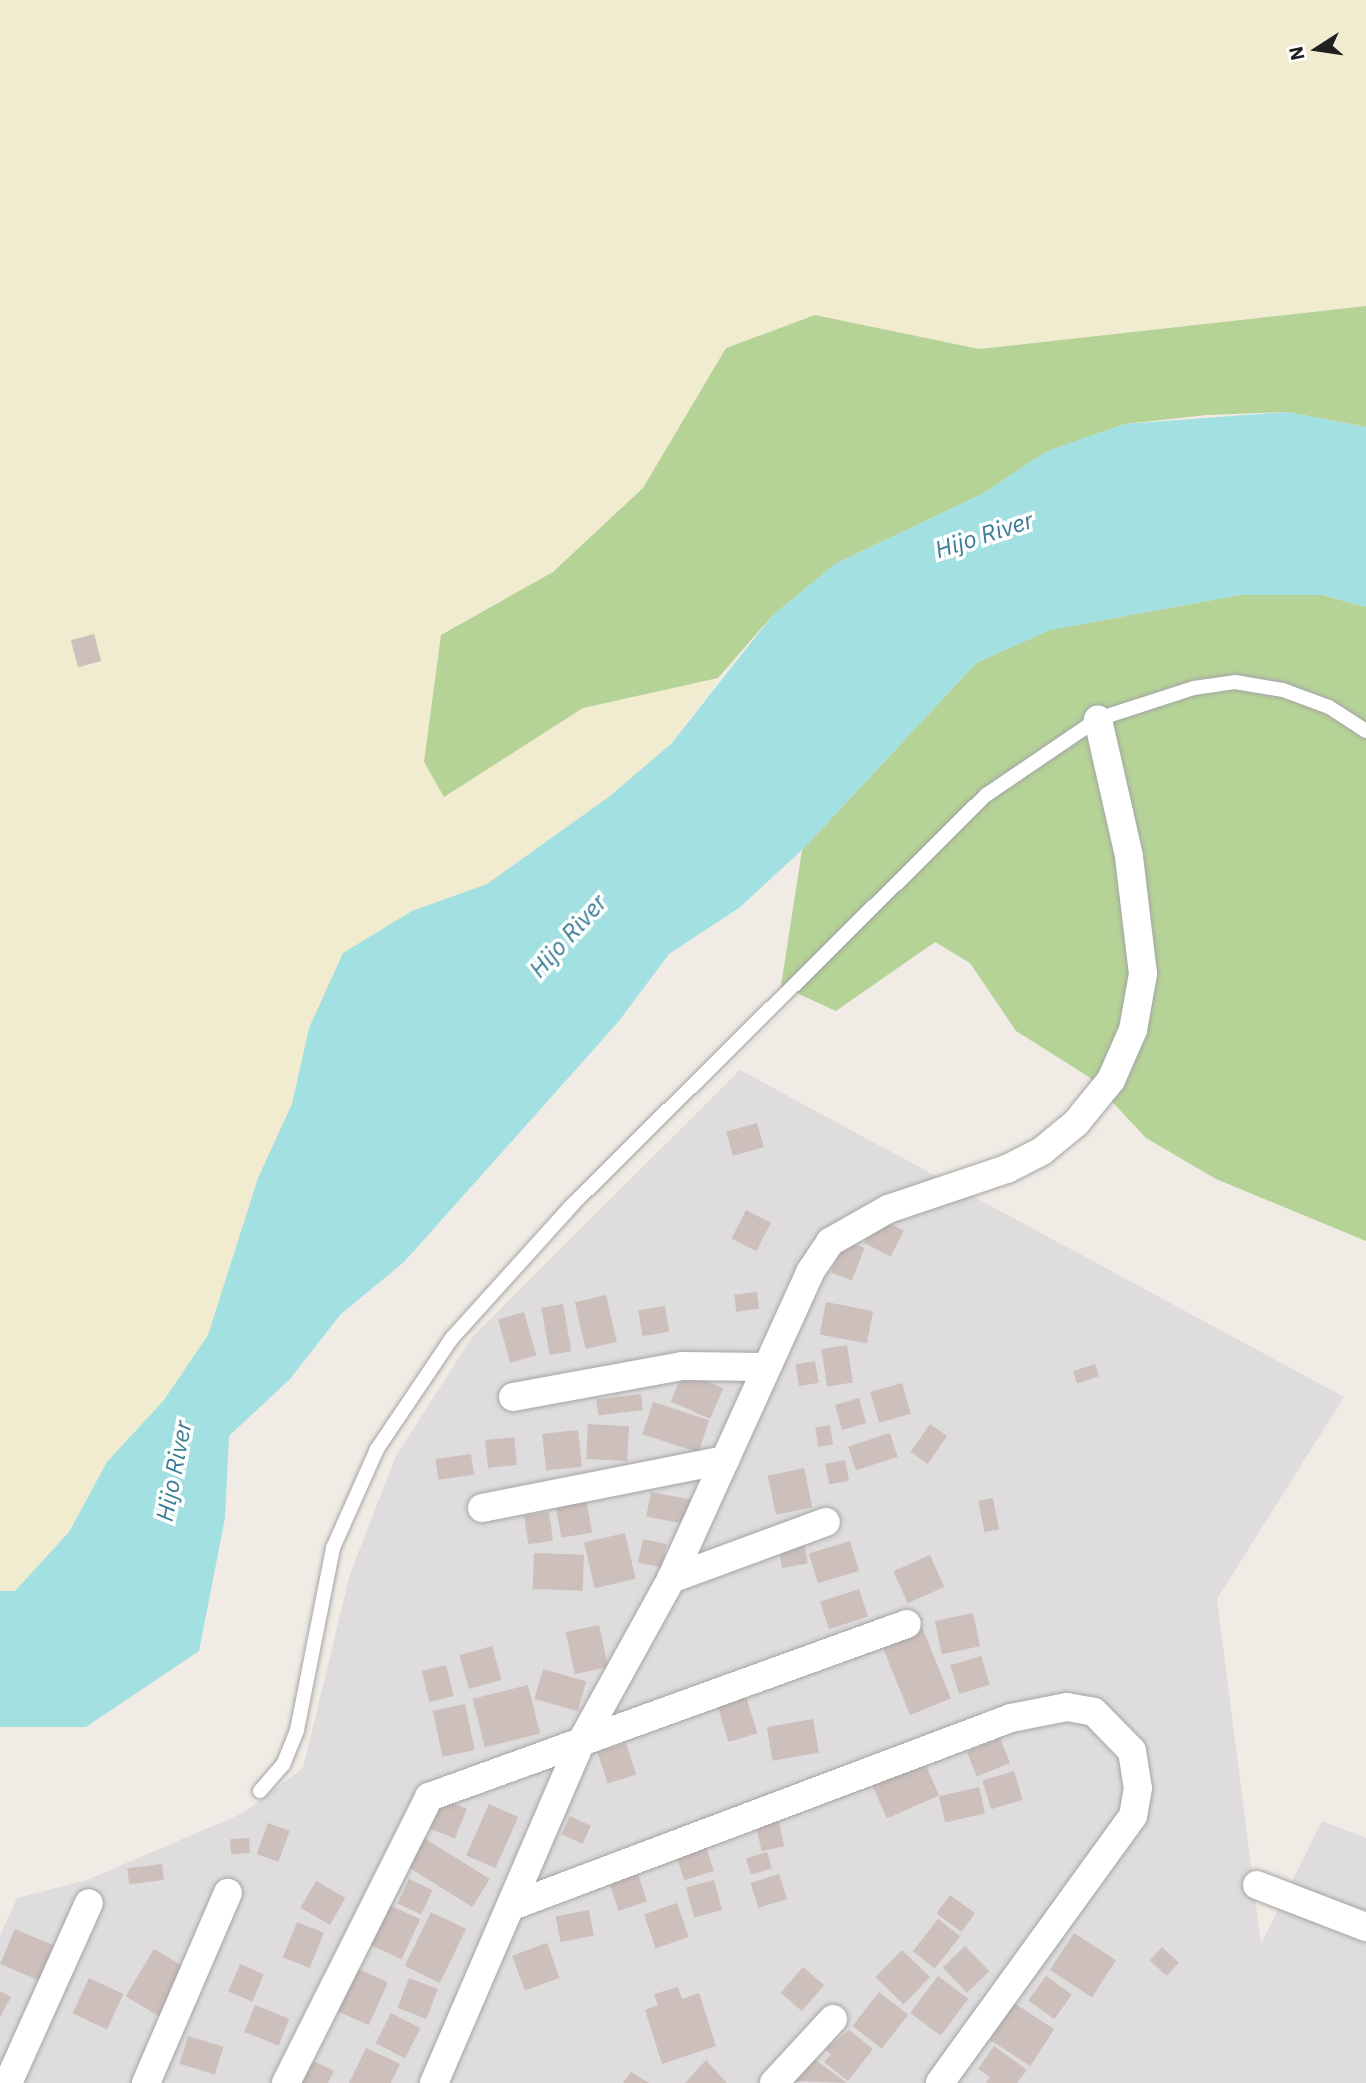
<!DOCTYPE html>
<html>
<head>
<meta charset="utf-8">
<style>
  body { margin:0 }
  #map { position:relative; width:1366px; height:2083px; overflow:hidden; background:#f1ebe5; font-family:"IBM Plex Sans",sans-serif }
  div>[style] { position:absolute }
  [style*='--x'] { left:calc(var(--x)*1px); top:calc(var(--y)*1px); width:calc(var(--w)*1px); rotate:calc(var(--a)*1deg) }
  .residential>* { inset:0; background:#dedcdd }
  .farmland>* { inset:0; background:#f1eccf }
  .forest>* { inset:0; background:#b5d397 }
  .water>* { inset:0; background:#a3e0e1 }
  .building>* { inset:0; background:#cdbfbb; transform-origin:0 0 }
  .roads { filter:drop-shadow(0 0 2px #a4a4a4) drop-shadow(0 0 2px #a4a4a4) }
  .lane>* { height:14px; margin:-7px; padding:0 7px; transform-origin:7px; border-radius:7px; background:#fff }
  .street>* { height:28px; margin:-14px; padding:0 14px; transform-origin:14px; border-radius:14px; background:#fff }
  span { translate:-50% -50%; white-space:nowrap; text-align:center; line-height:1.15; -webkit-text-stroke:7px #fff; paint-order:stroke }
  .water-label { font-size:24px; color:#3a7b96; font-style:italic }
  .north { position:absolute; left:1282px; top:14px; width:70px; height:70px; -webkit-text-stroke:5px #fff; paint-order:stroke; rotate:258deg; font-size:19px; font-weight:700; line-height:28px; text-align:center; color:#202020 }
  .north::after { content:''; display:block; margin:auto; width:24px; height:32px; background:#202020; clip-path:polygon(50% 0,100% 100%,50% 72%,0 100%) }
</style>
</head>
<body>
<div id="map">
  <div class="residential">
    <div style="clip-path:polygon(740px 1070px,1344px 1397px,1217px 1599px,1261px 1944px,1322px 1821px,1366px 1838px,1366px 2083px,0 2083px,0 1936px,17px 1898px,87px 1880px,243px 1813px,303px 1768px,350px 1574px,396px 1456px,472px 1337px)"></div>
  </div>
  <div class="farmland">
    <div style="clip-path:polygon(0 0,1366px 0,1366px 306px,979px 349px,815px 315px,726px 348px,643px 488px,553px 572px,441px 635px,444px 796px,583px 708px,718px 678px,671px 744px,610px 796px,487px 884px,412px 911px,309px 1028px,292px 1104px,258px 1178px,208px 1335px,164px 1400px,107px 1462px,69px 1532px,15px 1591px,0 1591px)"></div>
  </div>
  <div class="forest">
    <div style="clip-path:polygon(1366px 306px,1366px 427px,1287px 412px,1207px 415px,1125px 424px,1048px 451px,982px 494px,835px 564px,772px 616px,718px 678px,583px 708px,444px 797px,424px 762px,441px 635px,553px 572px,643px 488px,726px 348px,815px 315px,979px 349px)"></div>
    <div style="clip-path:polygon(1239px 595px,1323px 595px,1366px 607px,1366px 1241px,1216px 1179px,1146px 1138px,1089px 1077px,1016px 1031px,970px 963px,935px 942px,836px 1011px,781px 986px,802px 850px,976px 663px,1049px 630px)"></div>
  </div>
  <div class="water">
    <div style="clip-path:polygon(1287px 412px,1366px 427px,1366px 607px,1323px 595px,1239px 595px,1050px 630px,976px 663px,802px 850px,739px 908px,669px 954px,619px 1021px,404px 1262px,340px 1315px,290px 1379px,229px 1436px,225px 1518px,199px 1651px,86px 1727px,0 1727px,0 1591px,15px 1591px,69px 1532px,107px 1462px,164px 1400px,208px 1335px,258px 1178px,292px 1104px,309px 1028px,343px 953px,412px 911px,487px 884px,610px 796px,671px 744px,772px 616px,835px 564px,982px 494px,1047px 451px,1125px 424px)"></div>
  </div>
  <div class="building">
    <div style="left:94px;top:634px;width:28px;height:24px;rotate:75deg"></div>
    <div style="left:757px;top:1123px;width:25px;height:32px;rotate:74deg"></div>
    <div style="left:746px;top:1210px;width:28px;height:32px;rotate:27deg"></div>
    <div style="left:877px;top:1217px;width:30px;height:29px;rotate:27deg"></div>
    <div style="left:844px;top:1240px;width:22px;height:35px;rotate:21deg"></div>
    <div style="left:757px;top:1292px;width:17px;height:23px;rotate:83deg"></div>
    <div style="left:606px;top:1295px;width:48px;height:32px;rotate:77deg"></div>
    <div style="left:826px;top:1302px;width:48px;height:33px;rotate:11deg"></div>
    <div style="left:563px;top:1304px;width:48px;height:22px;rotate:80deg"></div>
    <div style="left:665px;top:1306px;width:26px;height:27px;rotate:81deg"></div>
    <div style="left:524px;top:1312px;width:45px;height:27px;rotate:74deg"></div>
    <div style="left:847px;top:1345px;width:38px;height:26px;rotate:81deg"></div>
    <div style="left:815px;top:1361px;width:22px;height:20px;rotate:80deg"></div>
    <div style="left:1095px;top:1364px;width:13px;height:23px;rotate:72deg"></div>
    <div style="left:684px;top:1371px;width:43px;height:33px;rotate:24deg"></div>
    <div style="left:902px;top:1383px;width:32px;height:33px;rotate:74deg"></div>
    <div style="left:641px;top:1394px;width:16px;height:45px;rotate:83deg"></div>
    <div style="left:859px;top:1398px;width:26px;height:25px;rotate:74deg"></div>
    <div style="left:653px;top:1402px;width:59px;height:34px;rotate:18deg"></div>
    <div style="left:588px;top:1424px;width:41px;height:35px;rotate:3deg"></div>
    <div style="left:930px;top:1424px;width:21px;height:34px;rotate:35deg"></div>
    <div style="left:830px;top:1425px;width:20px;height:15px;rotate:81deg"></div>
    <div style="left:578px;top:1430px;width:37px;height:36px;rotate:84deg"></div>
    <div style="left:890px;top:1433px;width:25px;height:44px;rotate:72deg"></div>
    <div style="left:514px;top:1437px;width:28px;height:29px;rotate:84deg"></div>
    <div style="left:471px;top:1454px;width:21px;height:36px;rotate:82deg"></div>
    <div style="left:845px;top:1460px;width:21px;height:20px;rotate:79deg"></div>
    <div style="left:804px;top:1468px;width:40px;height:37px;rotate:78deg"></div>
    <div style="left:651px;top:1492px;width:41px;height:25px;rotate:11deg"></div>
    <div style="left:585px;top:1493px;width:40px;height:31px;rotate:80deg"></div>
    <div style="left:993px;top:1498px;width:32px;height:15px;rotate:79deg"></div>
    <div style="left:549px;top:1512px;width:29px;height:25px;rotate:82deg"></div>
    <div style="left:625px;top:1533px;width:47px;height:42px;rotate:77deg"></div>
    <div style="left:803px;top:1537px;width:27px;height:26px;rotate:80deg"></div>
    <div style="left:643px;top:1539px;width:24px;height:24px;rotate:12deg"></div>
    <div style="left:850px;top:1541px;width:31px;height:43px;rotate:73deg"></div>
    <div style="left:534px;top:1553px;width:50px;height:36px;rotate:2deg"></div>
    <div style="left:930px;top:1555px;width:35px;height:40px;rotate:66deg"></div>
    <div style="left:859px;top:1589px;width:29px;height:41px;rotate:72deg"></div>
    <div style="left:973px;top:1613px;width:34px;height:39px;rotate:78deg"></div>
    <div style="left:599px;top:1625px;width:43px;height:34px;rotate:78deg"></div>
    <div style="left:922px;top:1627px;width:77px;height:44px;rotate:68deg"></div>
    <div style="left:492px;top:1646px;width:35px;height:34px;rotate:74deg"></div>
    <div style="left:981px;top:1656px;width:30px;height:32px;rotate:73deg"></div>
    <div style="left:446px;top:1665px;width:32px;height:25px;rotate:76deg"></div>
    <div style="left:543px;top:1669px;width:45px;height:31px;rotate:16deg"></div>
    <div style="left:528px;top:1685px;width:50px;height:57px;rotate:76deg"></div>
    <div style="left:745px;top:1693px;width:42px;height:30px;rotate:73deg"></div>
    <div style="left:465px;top:1704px;width:47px;height:33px;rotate:78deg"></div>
    <div style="left:813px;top:1719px;width:34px;height:47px;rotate:80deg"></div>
    <div style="left:1000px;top:1738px;width:27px;height:36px;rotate:68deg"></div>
    <div style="left:626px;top:1743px;width:33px;height:30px;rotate:72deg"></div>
    <div style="left:922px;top:1757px;width:42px;height:57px;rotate:66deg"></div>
    <div style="left:1014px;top:1771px;width:30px;height:33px;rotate:73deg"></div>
    <div style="left:979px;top:1787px;width:27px;height:41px;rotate:77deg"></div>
    <div style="left:440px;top:1798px;width:29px;height:32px;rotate:22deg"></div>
    <div style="left:489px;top:1804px;width:32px;height:56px;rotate:24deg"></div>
    <div style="left:777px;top:1813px;width:34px;height:23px;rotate:78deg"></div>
    <div style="left:570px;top:1816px;width:23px;height:20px;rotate:25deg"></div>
    <div style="left:268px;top:1823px;width:23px;height:33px;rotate:20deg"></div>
    <div style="left:416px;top:1833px;width:87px;height:33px;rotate:32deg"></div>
    <div style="left:249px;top:1838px;width:15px;height:19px;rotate:86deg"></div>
    <div style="left:706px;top:1847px;width:25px;height:31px;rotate:72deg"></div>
    <div style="left:767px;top:1852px;width:17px;height:22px;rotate:73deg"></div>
    <div style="left:162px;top:1864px;width:16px;height:35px;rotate:83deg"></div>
    <div style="left:638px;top:1874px;width:29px;height:30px;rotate:72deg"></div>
    <div style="left:779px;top:1874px;width:26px;height:30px;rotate:72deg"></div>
    <div style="left:409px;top:1879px;width:26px;height:27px;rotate:25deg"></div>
    <div style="left:714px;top:1880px;width:31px;height:29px;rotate:75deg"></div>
    <div style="left:316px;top:1881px;width:34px;height:31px;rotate:30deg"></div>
    <div style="left:950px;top:1895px;width:31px;height:23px;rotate:36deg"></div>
    <div style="left:383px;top:1902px;width:41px;height:44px;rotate:25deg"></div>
    <div style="left:677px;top:1903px;width:36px;height:35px;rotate:71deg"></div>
    <div style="left:589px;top:1910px;width:26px;height:34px;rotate:79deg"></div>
    <div style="left:431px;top:1912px;width:39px;height:60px;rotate:26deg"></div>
    <div style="left:938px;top:1919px;width:28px;height:41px;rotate:38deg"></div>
    <div style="left:297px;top:1922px;width:29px;height:38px;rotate:22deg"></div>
    <div style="left:15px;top:1929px;width:43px;height:38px;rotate:23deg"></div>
    <div style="left:1074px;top:1933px;width:50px;height:44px;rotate:33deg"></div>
    <div style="left:547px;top:1943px;width:37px;height:37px;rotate:70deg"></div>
    <div style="left:965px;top:1946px;width:35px;height:31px;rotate:46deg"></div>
    <div style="left:1162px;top:1947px;width:23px;height:18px;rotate:43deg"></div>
    <div style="left:154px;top:1949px;width:41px;height:55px;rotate:31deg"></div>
    <div style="left:902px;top:1950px;width:39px;height:38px;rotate:44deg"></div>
    <div style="left:240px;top:1964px;width:26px;height:30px;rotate:23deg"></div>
    <div style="left:803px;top:1967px;width:28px;height:34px;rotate:41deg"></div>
    <div style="left:356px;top:1968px;width:35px;height:47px;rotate:24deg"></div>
    <div style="left:938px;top:1976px;width:38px;height:46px;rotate:37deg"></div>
    <div style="left:1046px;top:1976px;width:32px;height:30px;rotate:36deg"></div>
    <div style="left:89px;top:1978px;width:38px;height:39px;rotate:25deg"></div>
    <div style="left:409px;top:1978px;width:31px;height:32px;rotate:21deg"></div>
    <div style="clip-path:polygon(678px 1987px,682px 1999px,699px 1993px,716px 2046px,662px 2064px,645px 2010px,658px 2005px,654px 1994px)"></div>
    <div style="clip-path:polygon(0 1991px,11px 1997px,0 2017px)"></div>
    <div style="left:879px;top:1992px;width:37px;height:43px;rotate:38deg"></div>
    <div style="left:1014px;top:2003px;width:48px;height:44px;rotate:33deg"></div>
    <div style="left:255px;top:2005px;width:37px;height:29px;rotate:22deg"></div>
    <div style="left:391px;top:2013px;width:33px;height:34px;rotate:27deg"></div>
    <div style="clip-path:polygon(849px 2030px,873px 2049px,848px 2081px,824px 2062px,831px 2054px,825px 2050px)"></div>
    <div style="left:188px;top:2036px;width:37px;height:29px;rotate:17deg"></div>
    <div style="clip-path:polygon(994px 2046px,1027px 2070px,1017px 2083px,986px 2083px,990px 2077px,978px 2069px)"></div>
    <div style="clip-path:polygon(366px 2048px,400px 2064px,391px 2083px,349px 2083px)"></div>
    <div style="clip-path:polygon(810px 2056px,847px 2083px,792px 2081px)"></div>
    <div style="clip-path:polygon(309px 2059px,334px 2071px,328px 2083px,298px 2083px)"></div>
    <div style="clip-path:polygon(706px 2060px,727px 2083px,685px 2083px)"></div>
    <div style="clip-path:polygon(631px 2072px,649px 2083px,623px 2083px)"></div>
  </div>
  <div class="roads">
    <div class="lane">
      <div style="--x:260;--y:1791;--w:35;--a:-49"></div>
      <div style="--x:283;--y:1765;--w:38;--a:-68"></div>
      <div style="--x:297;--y:1730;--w:186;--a:-78.8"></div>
      <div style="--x:333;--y:1548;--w:108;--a:-66"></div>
      <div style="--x:377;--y:1449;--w:134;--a:-56"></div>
      <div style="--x:452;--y:1338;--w:181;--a:-47.9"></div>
      <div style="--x:573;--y:1204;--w:581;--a:-44.72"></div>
      <div style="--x:986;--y:795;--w:135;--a:-34.2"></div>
      <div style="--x:1098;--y:719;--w:101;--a:-17.9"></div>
      <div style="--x:1194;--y:688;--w:41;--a:-8.3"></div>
      <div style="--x:1235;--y:682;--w:49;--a:9.5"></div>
      <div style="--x:1283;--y:690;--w:49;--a:20.3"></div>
      <div style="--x:1329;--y:707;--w:44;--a:33"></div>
    </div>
    <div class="street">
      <div style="--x:513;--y:1397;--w:172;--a:-10.4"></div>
      <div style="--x:682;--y:1366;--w:84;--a:0.7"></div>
      <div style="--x:482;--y:1508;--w:248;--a:-11.2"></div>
      <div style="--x:671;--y:1579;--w:165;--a:-20.2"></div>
      <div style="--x:1257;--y:1885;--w:117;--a:21.1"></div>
      <div style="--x:515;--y:1905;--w:530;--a:-20.66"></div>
      <div style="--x:1011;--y:1718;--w:57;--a:-11.1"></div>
      <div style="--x:1067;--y:1707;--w:27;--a:10"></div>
      <div style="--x:1094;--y:1712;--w:54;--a:45.7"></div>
      <div style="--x:1132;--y:1751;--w:37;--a:81"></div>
      <div style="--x:1138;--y:1788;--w:28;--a:100"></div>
      <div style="--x:1133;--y:1816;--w:329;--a:125.9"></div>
      <div style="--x:8;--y:2083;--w:197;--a:-65.8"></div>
      <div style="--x:146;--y:2083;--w:207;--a:-66.7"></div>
      <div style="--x:286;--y:2083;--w:320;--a:-63.4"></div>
      <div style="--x:429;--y:1797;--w:508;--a:-19.9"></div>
      <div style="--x:434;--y:2083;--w:367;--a:-66.7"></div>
      <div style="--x:579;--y:1746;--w:191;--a:-61.1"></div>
      <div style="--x:671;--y:1579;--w:337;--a:-65.6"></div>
      <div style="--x:810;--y:1272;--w:36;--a:-56"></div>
      <div style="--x:830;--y:1242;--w:67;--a:-29.6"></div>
      <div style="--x:888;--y:1209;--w:126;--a:-18.6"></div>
      <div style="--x:1007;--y:1169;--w:39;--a:-27"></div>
      <div style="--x:1042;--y:1151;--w:44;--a:-39.5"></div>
      <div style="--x:1076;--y:1123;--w:55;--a:-50.9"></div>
      <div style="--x:1111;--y:1080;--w:55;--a:-66.3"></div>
      <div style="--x:1133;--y:1030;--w:57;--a:-79.9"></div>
      <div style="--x:1143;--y:974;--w:119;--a:-96.8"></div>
      <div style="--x:1129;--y:856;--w:140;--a:-102.8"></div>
      <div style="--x:774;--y:2083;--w:87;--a:-47.3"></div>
    </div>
  </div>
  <div class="water-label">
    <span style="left:984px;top:535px;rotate:-18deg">Hijo River</span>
    <span style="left:568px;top:936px;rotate:-48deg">Hijo River</span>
    <span style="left:174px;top:1471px;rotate:-79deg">Hijo River</span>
  </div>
  <div class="north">N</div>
</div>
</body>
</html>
